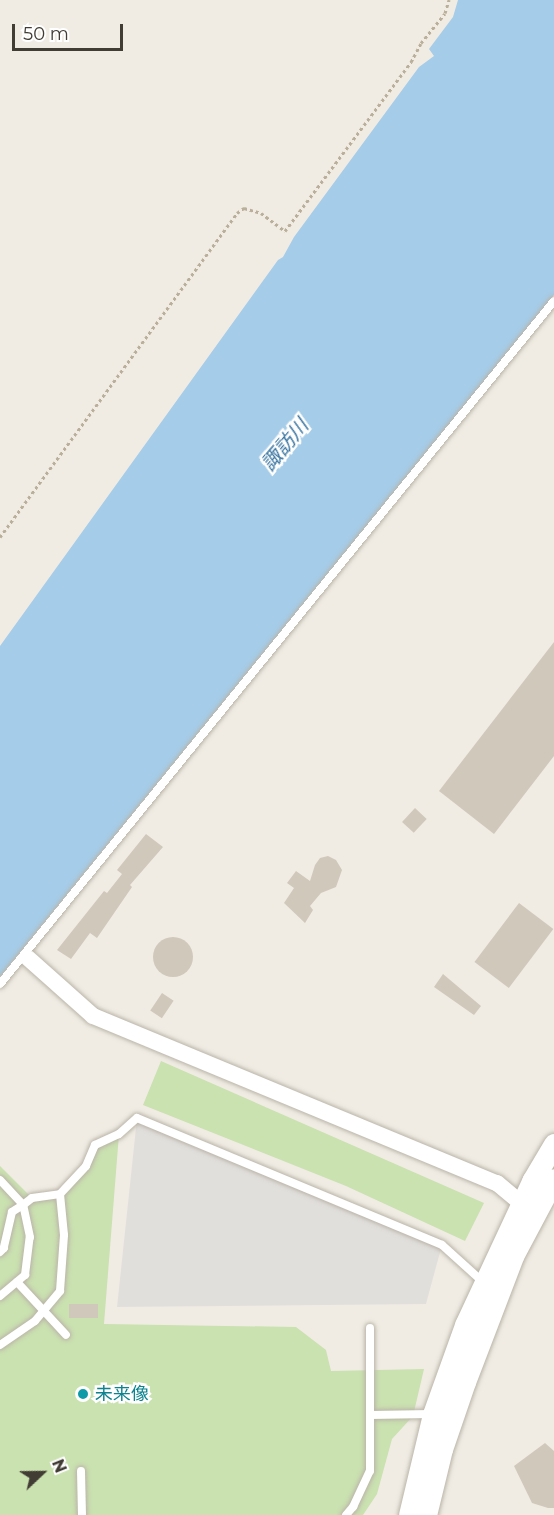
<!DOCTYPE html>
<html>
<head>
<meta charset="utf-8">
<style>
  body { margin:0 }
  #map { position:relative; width:554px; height:1515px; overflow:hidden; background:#f0ece4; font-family:Montserrat,"Noto Sans JP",sans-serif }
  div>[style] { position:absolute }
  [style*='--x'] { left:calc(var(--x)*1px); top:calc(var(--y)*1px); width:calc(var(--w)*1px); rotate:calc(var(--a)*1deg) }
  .green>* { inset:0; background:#cae1b0 }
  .parking>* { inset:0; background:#e1dfdc }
  .water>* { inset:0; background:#a5cce8 }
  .building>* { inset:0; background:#d0c8ba; transform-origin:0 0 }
  .round { border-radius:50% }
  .path>* { height:3px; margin-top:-1.5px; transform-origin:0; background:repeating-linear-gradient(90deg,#baaf9a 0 3px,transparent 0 6px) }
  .roads { filter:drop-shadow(0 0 2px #bab4a8) drop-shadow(0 0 2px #bab4a8) }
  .service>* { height:8px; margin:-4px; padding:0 4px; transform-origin:4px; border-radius:4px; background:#fff }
  .minor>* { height:16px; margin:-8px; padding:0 8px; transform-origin:8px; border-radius:8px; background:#fff }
  .tertiary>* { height:21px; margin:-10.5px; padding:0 10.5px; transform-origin:10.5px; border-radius:10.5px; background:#fff }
  .dots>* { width:16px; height:16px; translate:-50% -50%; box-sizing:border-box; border:3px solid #fff; border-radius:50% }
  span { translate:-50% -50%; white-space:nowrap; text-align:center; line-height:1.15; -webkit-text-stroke:5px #fff; paint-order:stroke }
  .culture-label { font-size:18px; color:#0d838f }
  .left { translate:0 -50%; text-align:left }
  .water-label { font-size:20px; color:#3a75a1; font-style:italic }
  .north { position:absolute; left:12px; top:1443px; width:60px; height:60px; -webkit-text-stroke:4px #fff; paint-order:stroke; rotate:68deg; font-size:16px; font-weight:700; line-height:24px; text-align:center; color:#413c34 }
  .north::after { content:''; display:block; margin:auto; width:21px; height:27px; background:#413c34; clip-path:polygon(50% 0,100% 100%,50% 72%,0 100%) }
  .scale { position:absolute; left:12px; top:24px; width:111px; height:27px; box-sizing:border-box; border:3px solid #413c34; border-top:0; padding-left:8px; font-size:18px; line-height:21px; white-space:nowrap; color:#413c34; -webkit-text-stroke:4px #fff; paint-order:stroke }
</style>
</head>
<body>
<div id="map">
  <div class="green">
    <div style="clip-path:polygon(161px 1061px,484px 1203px,465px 1241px,346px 1186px,143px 1105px)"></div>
    <div style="clip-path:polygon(119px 1134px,104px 1324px,296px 1327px,326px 1350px,331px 1371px,424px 1369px,413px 1416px,392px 1439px,377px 1494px,363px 1515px,0 1515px,0 1166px,32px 1198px,60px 1194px,86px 1166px,95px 1145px)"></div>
  </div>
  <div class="parking">
    <div style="clip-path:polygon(137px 1118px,442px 1245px,426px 1304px,117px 1307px)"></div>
  </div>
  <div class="water">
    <div style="clip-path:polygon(458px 0,554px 0,554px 295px,0 977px,0 646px,278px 260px,283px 257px,294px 237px,419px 67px,434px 56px,429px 49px,453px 17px)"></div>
  </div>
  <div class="building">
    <div style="clip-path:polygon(554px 642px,554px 756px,494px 834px,439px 791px)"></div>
    <div style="left:415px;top:808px;width:16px;height:19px;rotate:43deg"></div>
    <div style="clip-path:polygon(146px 834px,163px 847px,130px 885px,132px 887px,97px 938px,90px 933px,71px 959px,57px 950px,104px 891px,107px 893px,122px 874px,117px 870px)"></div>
    <div style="clip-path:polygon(328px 856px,336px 860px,342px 870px,336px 887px,321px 893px,310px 906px,313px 910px,305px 923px,284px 903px,294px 888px,287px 883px,296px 871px,310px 881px,315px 865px,320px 858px)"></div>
    <div style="left:519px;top:903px;width:43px;height:74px;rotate:37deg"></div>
    <div class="round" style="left:153px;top:937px;width:40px;height:40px"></div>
    <div style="clip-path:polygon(443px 974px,481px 1006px,474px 1015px,434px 987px)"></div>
    <div style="left:162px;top:993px;width:14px;height:21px;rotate:34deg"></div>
    <div style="left:69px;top:1304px;width:29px;height:14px"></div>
    <div style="clip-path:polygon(545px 1443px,554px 1451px,554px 1508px,548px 1508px,532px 1503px,514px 1466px)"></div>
  </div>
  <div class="path">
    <div style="--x:0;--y:537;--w:401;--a:-53.8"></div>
    <div style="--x:237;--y:213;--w:9;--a:-36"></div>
    <div style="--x:244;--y:208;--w:18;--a:16"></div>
    <div style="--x:261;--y:213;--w:30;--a:37"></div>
    <div style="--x:285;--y:231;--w:211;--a:-53.3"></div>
    <div style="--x:411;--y:62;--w:21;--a:-62"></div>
    <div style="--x:421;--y:43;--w:38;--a:-51"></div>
    <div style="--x:445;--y:13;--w:14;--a:-73"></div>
  </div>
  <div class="roads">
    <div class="service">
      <div style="--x:0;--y:984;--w:879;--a:-50.95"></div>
      <div style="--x:0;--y:1180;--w:34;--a:47"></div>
      <div style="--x:23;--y:1205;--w:13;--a:148"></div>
      <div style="--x:12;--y:1212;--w:37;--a:103"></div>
      <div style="--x:4;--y:1248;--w:6;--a:135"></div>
      <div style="--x:17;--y:1282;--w:72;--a:47.2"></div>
      <div style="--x:0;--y:1296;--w:33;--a:-40"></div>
      <div style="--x:25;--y:1275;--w:38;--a:-83"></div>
      <div style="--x:30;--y:1237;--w:33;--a:-102"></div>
      <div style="--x:23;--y:1205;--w:11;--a:-38"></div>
      <div style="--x:32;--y:1198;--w:28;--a:-8"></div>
      <div style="--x:60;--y:1194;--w:38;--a:-47"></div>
      <div style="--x:86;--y:1166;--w:23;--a:-67"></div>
      <div style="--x:95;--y:1145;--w:26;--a:-25"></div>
      <div style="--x:119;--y:1134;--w:24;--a:-42"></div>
      <div style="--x:137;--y:1118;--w:330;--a:22.6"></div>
      <div style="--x:442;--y:1245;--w:55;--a:42.1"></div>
      <div style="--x:370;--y:1328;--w:87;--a:90"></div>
      <div style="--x:0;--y:1345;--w:42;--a:-34.4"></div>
      <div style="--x:35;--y:1321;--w:39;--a:-50"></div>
      <div style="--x:60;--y:1291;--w:56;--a:-85.9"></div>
      <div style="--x:64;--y:1235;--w:41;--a:-95.6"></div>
      <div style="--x:81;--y:1471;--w:44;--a:88.7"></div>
      <div style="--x:346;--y:1515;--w:11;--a:-49"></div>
      <div style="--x:353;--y:1507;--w:40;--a:-65"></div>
      <div style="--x:370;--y:1471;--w:56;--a:-90"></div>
      <div style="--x:370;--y:1415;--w:61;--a:-0.9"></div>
    </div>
    <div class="minor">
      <div style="--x:28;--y:958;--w:87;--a:41.7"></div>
      <div style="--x:93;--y:1016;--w:437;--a:22.5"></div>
      <div style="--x:497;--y:1183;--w:31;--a:40"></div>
    </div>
    <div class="tertiary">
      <div style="--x:409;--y:1515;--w:104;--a:-76.6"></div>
      <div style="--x:433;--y:1414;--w:95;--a:-70.2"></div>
      <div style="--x:465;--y:1325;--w:159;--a:-65"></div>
      <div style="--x:532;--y:1181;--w:43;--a:-59.3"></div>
      <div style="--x:426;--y:1515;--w:68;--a:-76.4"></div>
      <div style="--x:442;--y:1449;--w:71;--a:-71.1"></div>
      <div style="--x:465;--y:1382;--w:135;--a:-69.1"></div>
      <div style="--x:513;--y:1256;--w:87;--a:-62"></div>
    </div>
  </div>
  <div class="dots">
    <div style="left:83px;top:1394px;background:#0f9aa8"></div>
  </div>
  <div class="culture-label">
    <span class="left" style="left:95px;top:1394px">未来像</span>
  </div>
  <div class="water-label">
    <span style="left:285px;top:445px;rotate:-50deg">諏訪川</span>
  </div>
  <div class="north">N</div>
  <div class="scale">50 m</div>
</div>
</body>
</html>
